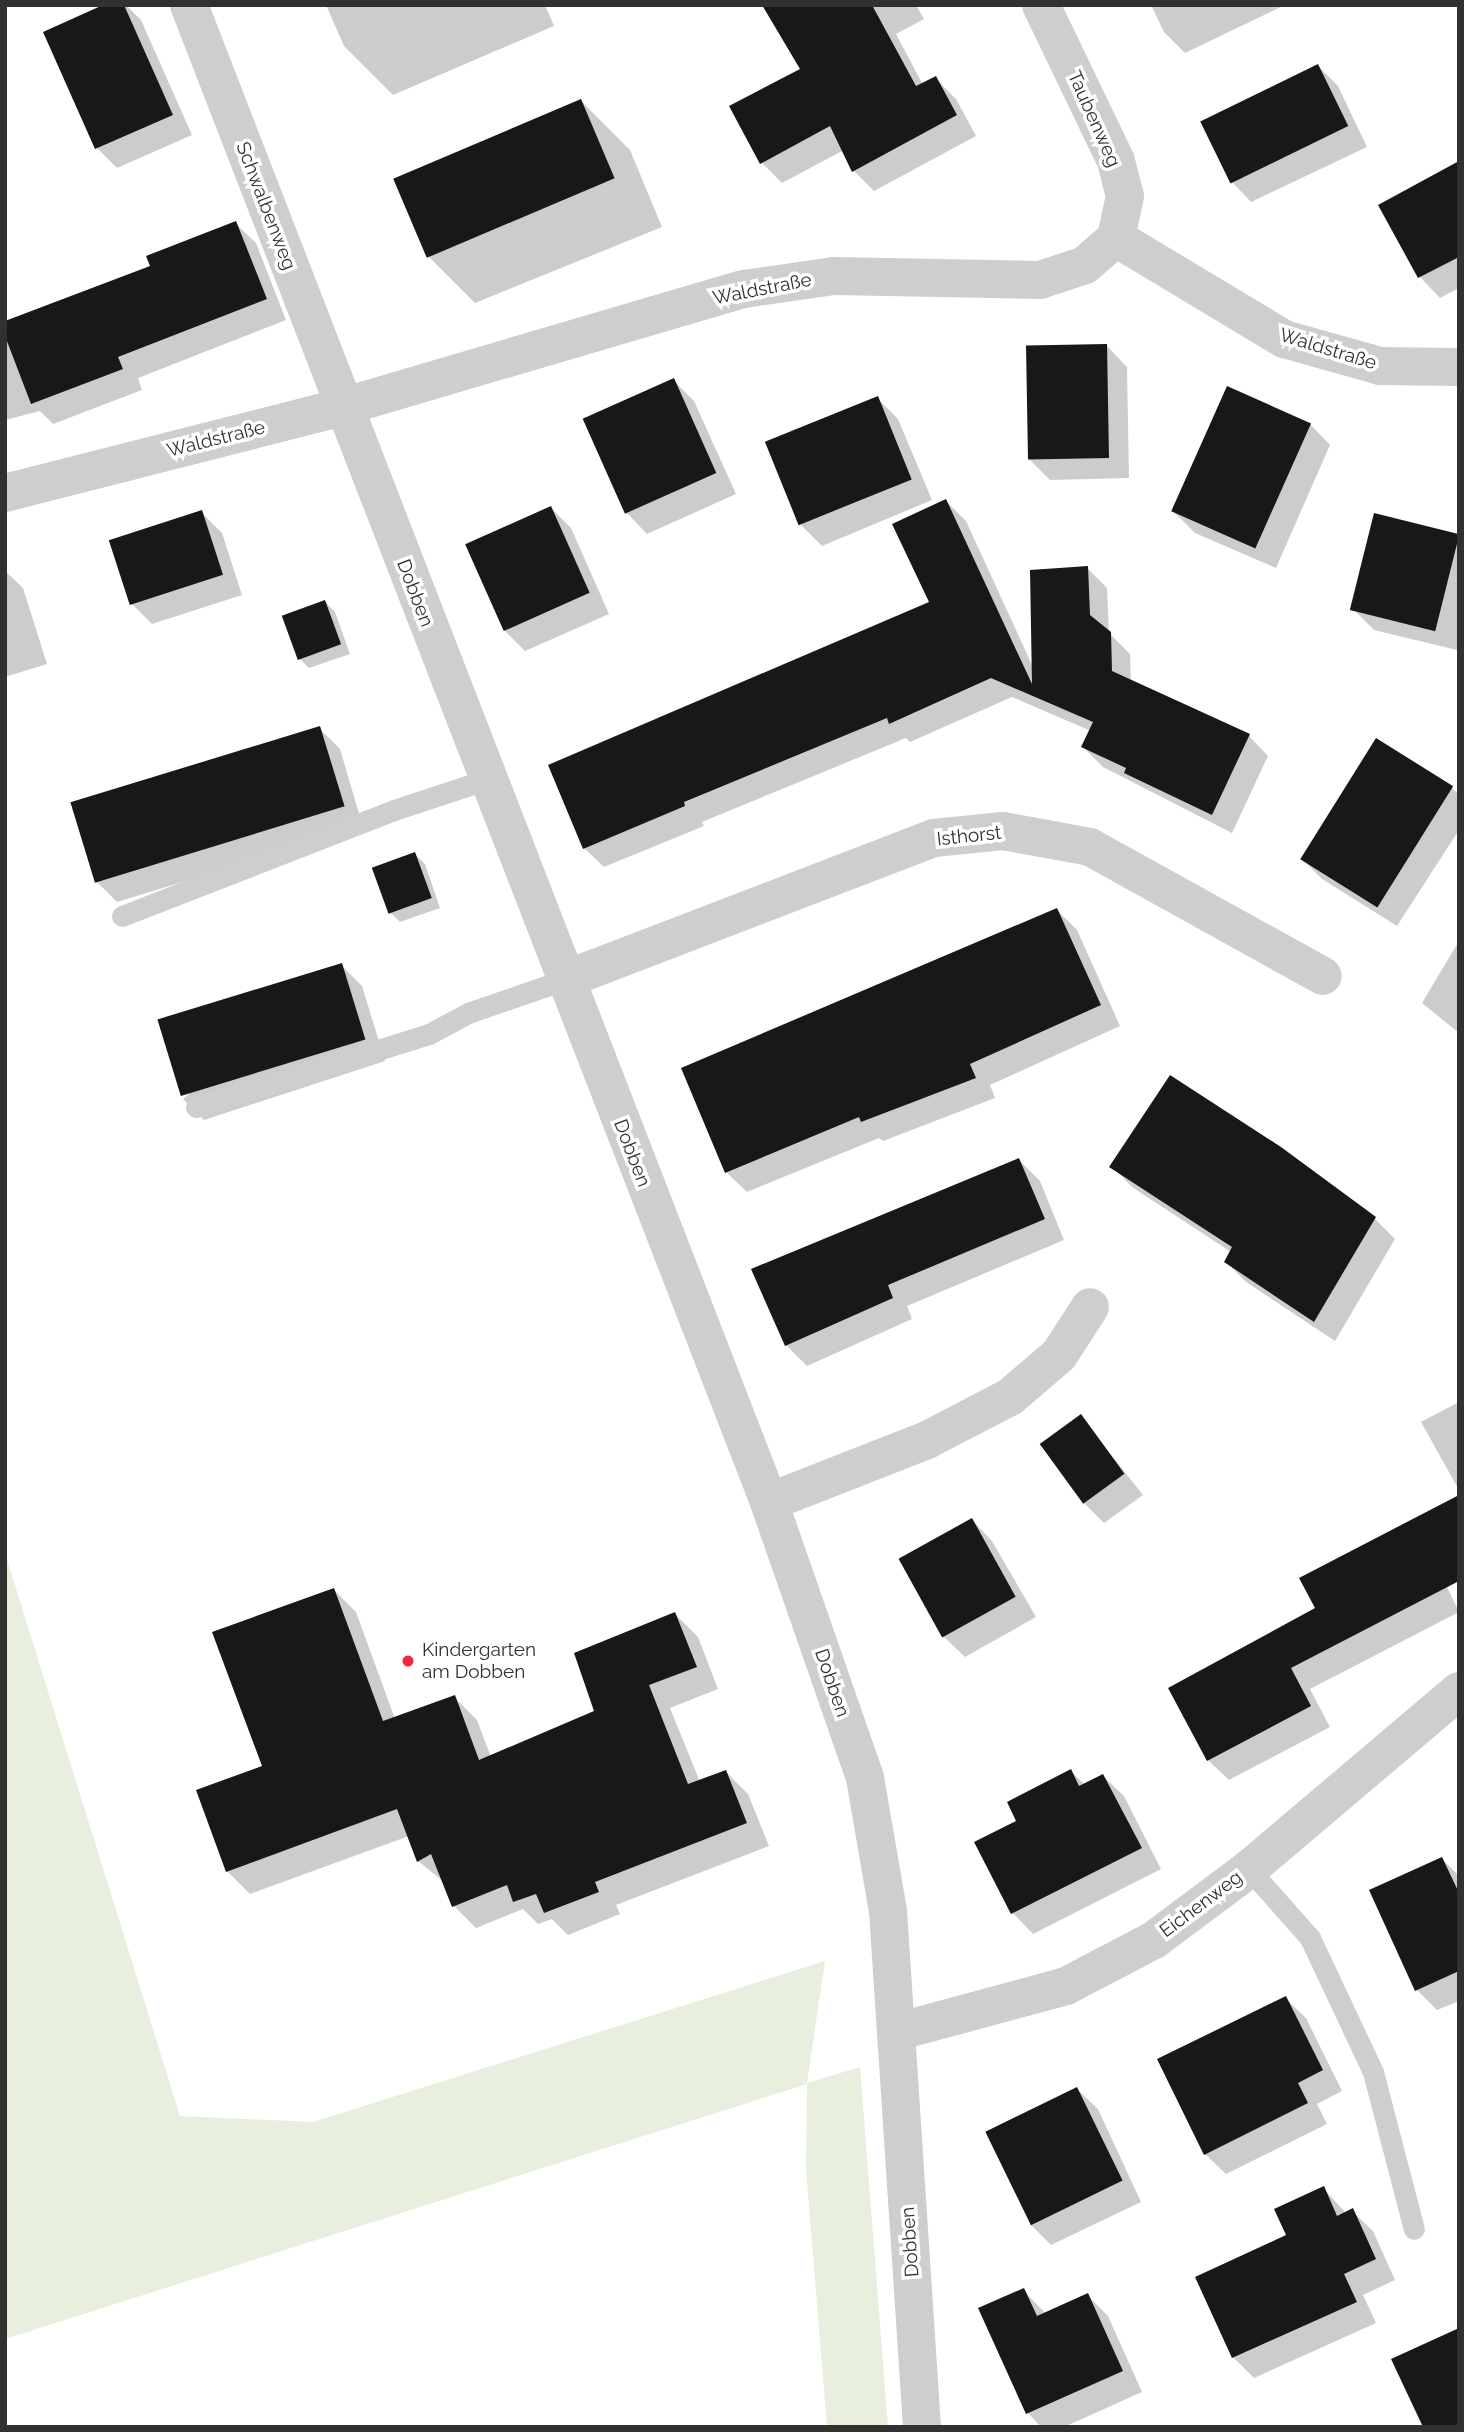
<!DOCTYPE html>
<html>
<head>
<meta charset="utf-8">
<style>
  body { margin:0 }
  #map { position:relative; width:1464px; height:2432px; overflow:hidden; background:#fff; font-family:Raleway,sans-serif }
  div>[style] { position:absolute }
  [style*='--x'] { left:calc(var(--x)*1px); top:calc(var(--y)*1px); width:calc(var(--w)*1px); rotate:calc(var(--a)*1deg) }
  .green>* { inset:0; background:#e8efde }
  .shadow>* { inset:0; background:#0003 }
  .building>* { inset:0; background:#181818; transform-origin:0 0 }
  .lane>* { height:21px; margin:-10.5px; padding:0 10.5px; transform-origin:10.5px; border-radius:10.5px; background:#cecece }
  .street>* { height:38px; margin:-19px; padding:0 19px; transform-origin:19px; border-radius:19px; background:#cecece }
  .dots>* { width:19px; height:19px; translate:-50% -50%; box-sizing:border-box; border:4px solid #fff; border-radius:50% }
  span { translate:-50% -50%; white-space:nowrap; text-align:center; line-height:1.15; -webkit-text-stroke:7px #fff; paint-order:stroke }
  .street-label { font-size:19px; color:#313131 }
  .poi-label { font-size:19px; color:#313131 }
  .left { translate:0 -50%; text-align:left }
  .frame { position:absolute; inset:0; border:7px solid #313131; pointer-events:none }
</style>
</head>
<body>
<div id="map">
  <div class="green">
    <div style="clip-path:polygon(5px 1553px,180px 2116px,313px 2122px,825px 1961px,807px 2083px,860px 2067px,888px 2427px,827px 2427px,806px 2169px,807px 2084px,5px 2339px)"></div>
  </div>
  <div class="shadow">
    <div style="clip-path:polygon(108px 5px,126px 5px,141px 20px,192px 135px,117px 168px,97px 148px)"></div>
    <div style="clip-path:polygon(326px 5px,545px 5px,554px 26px,393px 95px,344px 46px)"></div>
    <div style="clip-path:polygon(779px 5px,916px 5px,924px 19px,896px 34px,923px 85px,935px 78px,956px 99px,976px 136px,874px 191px,853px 170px,844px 150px,782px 183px,761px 162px,802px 70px)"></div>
    <div style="clip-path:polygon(1151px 5px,1285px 5px,1185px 53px,1164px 32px)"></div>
    <div style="clip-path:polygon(1318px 66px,1338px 86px,1367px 147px,1251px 202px,1231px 181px)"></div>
    <div style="clip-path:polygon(581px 101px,630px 150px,662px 227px,475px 303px,426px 254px)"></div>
    <div style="clip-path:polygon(1459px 163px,1459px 288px,1440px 298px,1420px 277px,1380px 205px)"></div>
    <div style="clip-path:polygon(235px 223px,256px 243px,286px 320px,138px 378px,142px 390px,53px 424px,40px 411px,5px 420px,5px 323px,152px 267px)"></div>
    <div style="clip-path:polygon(1107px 346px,1127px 367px,1129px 478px,1050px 480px,1029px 459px)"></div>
    <div style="clip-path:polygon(674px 381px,694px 401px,736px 494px,647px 534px,627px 513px)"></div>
    <div style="clip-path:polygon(877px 398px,898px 419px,932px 500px,822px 546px,801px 525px)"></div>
    <div style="clip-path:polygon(1310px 424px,1330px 445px,1276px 568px,1195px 533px,1174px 512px)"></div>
    <div style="clip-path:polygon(946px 501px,966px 521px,1033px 667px,1087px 568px,1107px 588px,1109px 633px,1130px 654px,1131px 682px,1249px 736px,1268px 756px,1232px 833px,1103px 767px,1083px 747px,1091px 731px,1012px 697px,910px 742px,906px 738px,702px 822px,704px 826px,604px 867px,584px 848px,931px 603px)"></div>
    <div style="clip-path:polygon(551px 508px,571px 528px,609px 614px,525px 651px,505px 631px)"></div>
    <div style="clip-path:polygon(201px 512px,222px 533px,242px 595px,152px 624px,131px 603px)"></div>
    <div style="clip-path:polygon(1376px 515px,1459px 535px,1457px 650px,1374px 630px,1353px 609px)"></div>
    <div style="clip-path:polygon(5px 571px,23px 588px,47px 664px,5px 677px)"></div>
    <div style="clip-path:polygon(325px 602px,335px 612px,350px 654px,309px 668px,299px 658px)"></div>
    <div style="clip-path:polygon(319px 728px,340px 749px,363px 827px,117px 902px,97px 882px)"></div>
    <div style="clip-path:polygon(1452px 788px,1459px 795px,1459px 830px,1397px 926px,1322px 879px,1301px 858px)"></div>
    <div style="clip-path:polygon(415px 854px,425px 864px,440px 908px,400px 922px,390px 912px)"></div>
    <div style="clip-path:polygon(1057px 910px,1077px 930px,1120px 1026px,990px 1085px,995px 1098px,883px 1141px,879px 1138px,747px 1192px,726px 1172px)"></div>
    <div style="clip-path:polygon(1459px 941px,1459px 1033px,1422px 1003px)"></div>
    <div style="clip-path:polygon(341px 965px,362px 986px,385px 1061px,204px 1120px,183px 1099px)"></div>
    <div style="clip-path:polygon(1019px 1160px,1040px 1181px,1064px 1240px,907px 1306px,912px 1319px,807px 1366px,786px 1345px)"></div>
    <div style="clip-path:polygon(1112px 1166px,1375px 1219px,1395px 1239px,1335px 1341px,1246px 1282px,1226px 1262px,1231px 1252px,1132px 1187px)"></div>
    <div style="clip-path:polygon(1459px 1402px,1459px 1490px,1421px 1422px)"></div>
    <div style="clip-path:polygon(1081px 1417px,1143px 1495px,1104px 1523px,1083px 1502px)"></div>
    <div style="clip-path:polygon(972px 1520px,992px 1541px,1036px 1617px,965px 1657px,944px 1637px)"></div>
    <div style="clip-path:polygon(1427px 1545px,1459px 1612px,1310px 1689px,1330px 1727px,1229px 1780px,1208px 1760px,1317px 1609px)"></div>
    <div style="clip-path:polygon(334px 1590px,356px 1612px,395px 1719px,454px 1697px,477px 1720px,491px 1757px,596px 1712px,675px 1614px,698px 1637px,718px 1689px,670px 1708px,700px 1782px,726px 1772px,748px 1794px,769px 1846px,616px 1905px,620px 1914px,568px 1935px,552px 1919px,538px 1924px,523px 1909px,476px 1928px,454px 1906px,444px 1882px,418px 1861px,409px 1836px,250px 1894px,227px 1871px)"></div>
    <div style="clip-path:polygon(1071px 1771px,1085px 1785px,1103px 1776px,1124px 1796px,1161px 1869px,1033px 1934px,1013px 1913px,976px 1843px,1019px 1822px)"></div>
    <div style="clip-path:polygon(1442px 1859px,1459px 1876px,1459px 2001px,1437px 2010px,1417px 1990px)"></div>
    <div style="clip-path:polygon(1285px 1998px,1306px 2018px,1342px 2091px,1317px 2104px,1327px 2124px,1226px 2174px,1205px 2154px)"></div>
    <div style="clip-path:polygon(1077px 2089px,1098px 2109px,1141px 2202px,1051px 2245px,1030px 2224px)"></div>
    <div style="clip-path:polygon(1323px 2188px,1346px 2213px,1352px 2211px,1373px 2231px,1395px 2280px,1363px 2295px,1376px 2323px,1254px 2378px,1233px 2357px,1288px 2236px)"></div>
    <div style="clip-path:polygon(1023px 2290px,1046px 2314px,1087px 2295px,1108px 2316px,1142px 2392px,1064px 2427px,1041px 2427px,1028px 2413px,981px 2309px)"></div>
  </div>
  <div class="building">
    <div style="clip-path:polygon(103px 5px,124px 5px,173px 115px,95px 149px,43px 32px)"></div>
    <div style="clip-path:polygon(762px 5px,872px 5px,916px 86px,936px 76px,957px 115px,852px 172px,830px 126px,760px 164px,729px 106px,800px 69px)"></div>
    <div style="left:1318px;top:64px;width:69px;height:131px;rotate:64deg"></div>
    <div style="left:581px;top:99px;width:86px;height:204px;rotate:67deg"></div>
    <div style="clip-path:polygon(1459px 161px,1459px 257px,1418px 278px,1378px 205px)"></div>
    <div style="clip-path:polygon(236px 221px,267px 299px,118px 357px,123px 369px,31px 404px,5px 336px,5px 321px,150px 266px,146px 256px)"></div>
    <div style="left:1107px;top:344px;width:114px;height:81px;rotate:89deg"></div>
    <div style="left:674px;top:378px;width:104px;height:100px;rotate:66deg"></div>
    <div style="left:1227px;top:386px;width:92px;height:137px;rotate:24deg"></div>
    <div style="left:878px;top:396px;width:90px;height:122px;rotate:68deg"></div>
    <div style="clip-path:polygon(946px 499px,1032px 684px,1030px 570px,1088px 566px,1090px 615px,1111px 632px,1112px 671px,1250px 734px,1212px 815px,1124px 773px,1126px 768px,1081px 747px,1093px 722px,991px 678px,889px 724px,887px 718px,684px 802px,685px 806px,583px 849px,548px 765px,929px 602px,892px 524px)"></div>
    <div style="left:551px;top:506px;width:95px;height:94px;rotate:66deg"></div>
    <div style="left:202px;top:510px;width:68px;height:98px;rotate:72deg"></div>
    <div style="left:1374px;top:513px;width:88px;height:100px;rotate:14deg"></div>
    <div style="left:325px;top:600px;width:47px;height:46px;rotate:70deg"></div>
    <div style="left:320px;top:726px;width:84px;height:261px;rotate:73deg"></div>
    <div style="left:1376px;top:738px;width:91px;height:143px;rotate:32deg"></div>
    <div style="left:415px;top:852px;width:49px;height:46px;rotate:70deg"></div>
    <div style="clip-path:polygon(1057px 908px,1101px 1005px,970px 1064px,976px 1078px,861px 1122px,859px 1117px,725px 1173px,681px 1068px)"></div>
    <div style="left:342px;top:963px;width:80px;height:193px;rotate:73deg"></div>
    <div style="clip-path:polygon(1170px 1075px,1281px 1147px,1376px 1217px,1314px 1322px,1224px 1262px,1232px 1247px,1109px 1167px)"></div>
    <div style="clip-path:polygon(1019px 1158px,1045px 1219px,888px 1285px,893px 1298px,785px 1346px,751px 1269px)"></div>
    <div style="left:1081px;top:1414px;width:74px;height:51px;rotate:54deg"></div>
    <div style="clip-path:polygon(1459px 1495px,1459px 1581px,1291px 1668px,1311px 1706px,1207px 1761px,1168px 1688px,1315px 1608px,1299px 1578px)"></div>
    <div style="left:972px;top:1518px;width:90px;height:84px;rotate:61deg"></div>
    <div style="clip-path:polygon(334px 1588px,383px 1721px,455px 1695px,479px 1760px,594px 1711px,574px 1653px,675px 1612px,697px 1667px,649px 1685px,688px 1784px,726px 1770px,747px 1823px,595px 1882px,599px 1892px,544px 1913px,536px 1894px,513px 1902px,507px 1885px,452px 1907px,431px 1854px,417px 1862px,397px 1809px,226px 1872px,196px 1790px,262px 1766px,212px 1632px)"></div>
    <div style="clip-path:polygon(1071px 1769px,1079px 1786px,1103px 1774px,1142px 1848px,1011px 1914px,974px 1842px,1016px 1821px,1007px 1802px)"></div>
    <div style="clip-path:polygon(1442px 1857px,1459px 1893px,1459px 1971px,1415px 1991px,1369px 1890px)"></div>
    <div style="clip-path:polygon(1286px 1996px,1323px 2070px,1298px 2083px,1308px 2103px,1204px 2155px,1157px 2059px)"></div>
    <div style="left:1077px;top:2087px;width:104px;height:102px;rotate:64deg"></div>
    <div style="clip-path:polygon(1324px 2186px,1337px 2216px,1353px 2208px,1376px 2259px,1344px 2274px,1357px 2302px,1232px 2358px,1195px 2277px,1286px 2235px,1274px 2209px)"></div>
    <div style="clip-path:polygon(1024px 2288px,1037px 2316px,1088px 2293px,1123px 2371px,1026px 2414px,978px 2308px)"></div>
    <div style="clip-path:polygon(1459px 2328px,1459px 2427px,1423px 2427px,1391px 2359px)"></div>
  </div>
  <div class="lane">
    <div style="--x:122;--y:916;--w:292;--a:-21.3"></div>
    <div style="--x:394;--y:810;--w:99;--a:-18.3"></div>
    <div style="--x:196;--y:1107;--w:244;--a:-17.4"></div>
    <div style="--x:429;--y:1034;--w:44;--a:-28.3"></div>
    <div style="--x:468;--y:1013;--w:102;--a:-19"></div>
    <div style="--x:1249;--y:1869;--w:92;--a:48.5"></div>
    <div style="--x:1310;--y:1938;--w:148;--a:64.8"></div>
    <div style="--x:1373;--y:2072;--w:162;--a:75.4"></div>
  </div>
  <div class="street">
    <div style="--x:189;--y:5;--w:1605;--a:68.82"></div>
    <div style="--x:769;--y:1502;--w:292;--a:70.8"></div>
    <div style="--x:865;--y:1778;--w:135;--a:80.2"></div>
    <div style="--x:888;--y:1911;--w:517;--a:86.23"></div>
    <div style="--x:1041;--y:5;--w:173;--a:64.3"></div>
    <div style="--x:1116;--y:161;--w:36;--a:76"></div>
    <div style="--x:1125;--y:196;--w:43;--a:102.1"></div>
    <div style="--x:1116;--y:238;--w:196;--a:31"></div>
    <div style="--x:1284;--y:339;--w:100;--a:15.7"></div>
    <div style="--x:1380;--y:366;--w:79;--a:0.7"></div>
    <div style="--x:5;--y:493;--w:348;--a:-14.3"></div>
    <div style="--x:342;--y:407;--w:419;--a:-16.4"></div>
    <div style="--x:744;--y:289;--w:91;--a:-8.2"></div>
    <div style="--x:834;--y:276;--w:206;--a:1.1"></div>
    <div style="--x:1040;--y:280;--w:47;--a:-18.4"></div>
    <div style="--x:1085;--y:265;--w:41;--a:-41.1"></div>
    <div style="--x:564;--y:980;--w:396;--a:-21"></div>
    <div style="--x:934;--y:838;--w:69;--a:-5.8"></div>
    <div style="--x:1003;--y:831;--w:88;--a:10.4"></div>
    <div style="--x:1090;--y:847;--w:266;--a:29"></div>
    <div style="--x:769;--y:1502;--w:170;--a:-21.4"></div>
    <div style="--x:927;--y:1440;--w:93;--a:-27.4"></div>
    <div style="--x:1010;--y:1397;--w:65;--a:-40.6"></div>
    <div style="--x:1059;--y:1355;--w:57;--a:-57.1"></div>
    <div style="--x:896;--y:2032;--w:176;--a:-15.1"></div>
    <div style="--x:1066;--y:1986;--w:99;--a:-27.6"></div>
    <div style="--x:1154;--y:1940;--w:119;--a:-36.8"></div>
    <div style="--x:1249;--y:1869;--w:275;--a:-40.3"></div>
  </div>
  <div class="dots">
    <div style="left:408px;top:1661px;background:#f5263f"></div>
  </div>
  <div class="street-label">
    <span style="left:1094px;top:119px;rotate:66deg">Taubenweg</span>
    <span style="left:266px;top:206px;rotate:69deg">Schwalbenweg</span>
    <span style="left:762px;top:289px;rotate:-11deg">Waldstraße</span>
    <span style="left:1328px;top:349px;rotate:17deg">Waldstraße</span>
    <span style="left:216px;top:439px;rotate:-14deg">Waldstraße</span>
    <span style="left:415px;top:593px;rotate:69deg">Dobben</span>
    <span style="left:969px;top:836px;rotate:-6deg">Isthorst</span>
    <span style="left:632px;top:1153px;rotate:69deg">Dobben</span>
    <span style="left:832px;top:1683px;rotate:71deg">Dobben</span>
    <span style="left:1201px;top:1904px;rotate:-37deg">Eichenweg</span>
    <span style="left:910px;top:2242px;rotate:-94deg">Dobben</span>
  </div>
  <div class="poi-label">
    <span class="left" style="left:422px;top:1661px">Kindergarten<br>am Dobben</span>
  </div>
  <div class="frame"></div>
</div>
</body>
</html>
